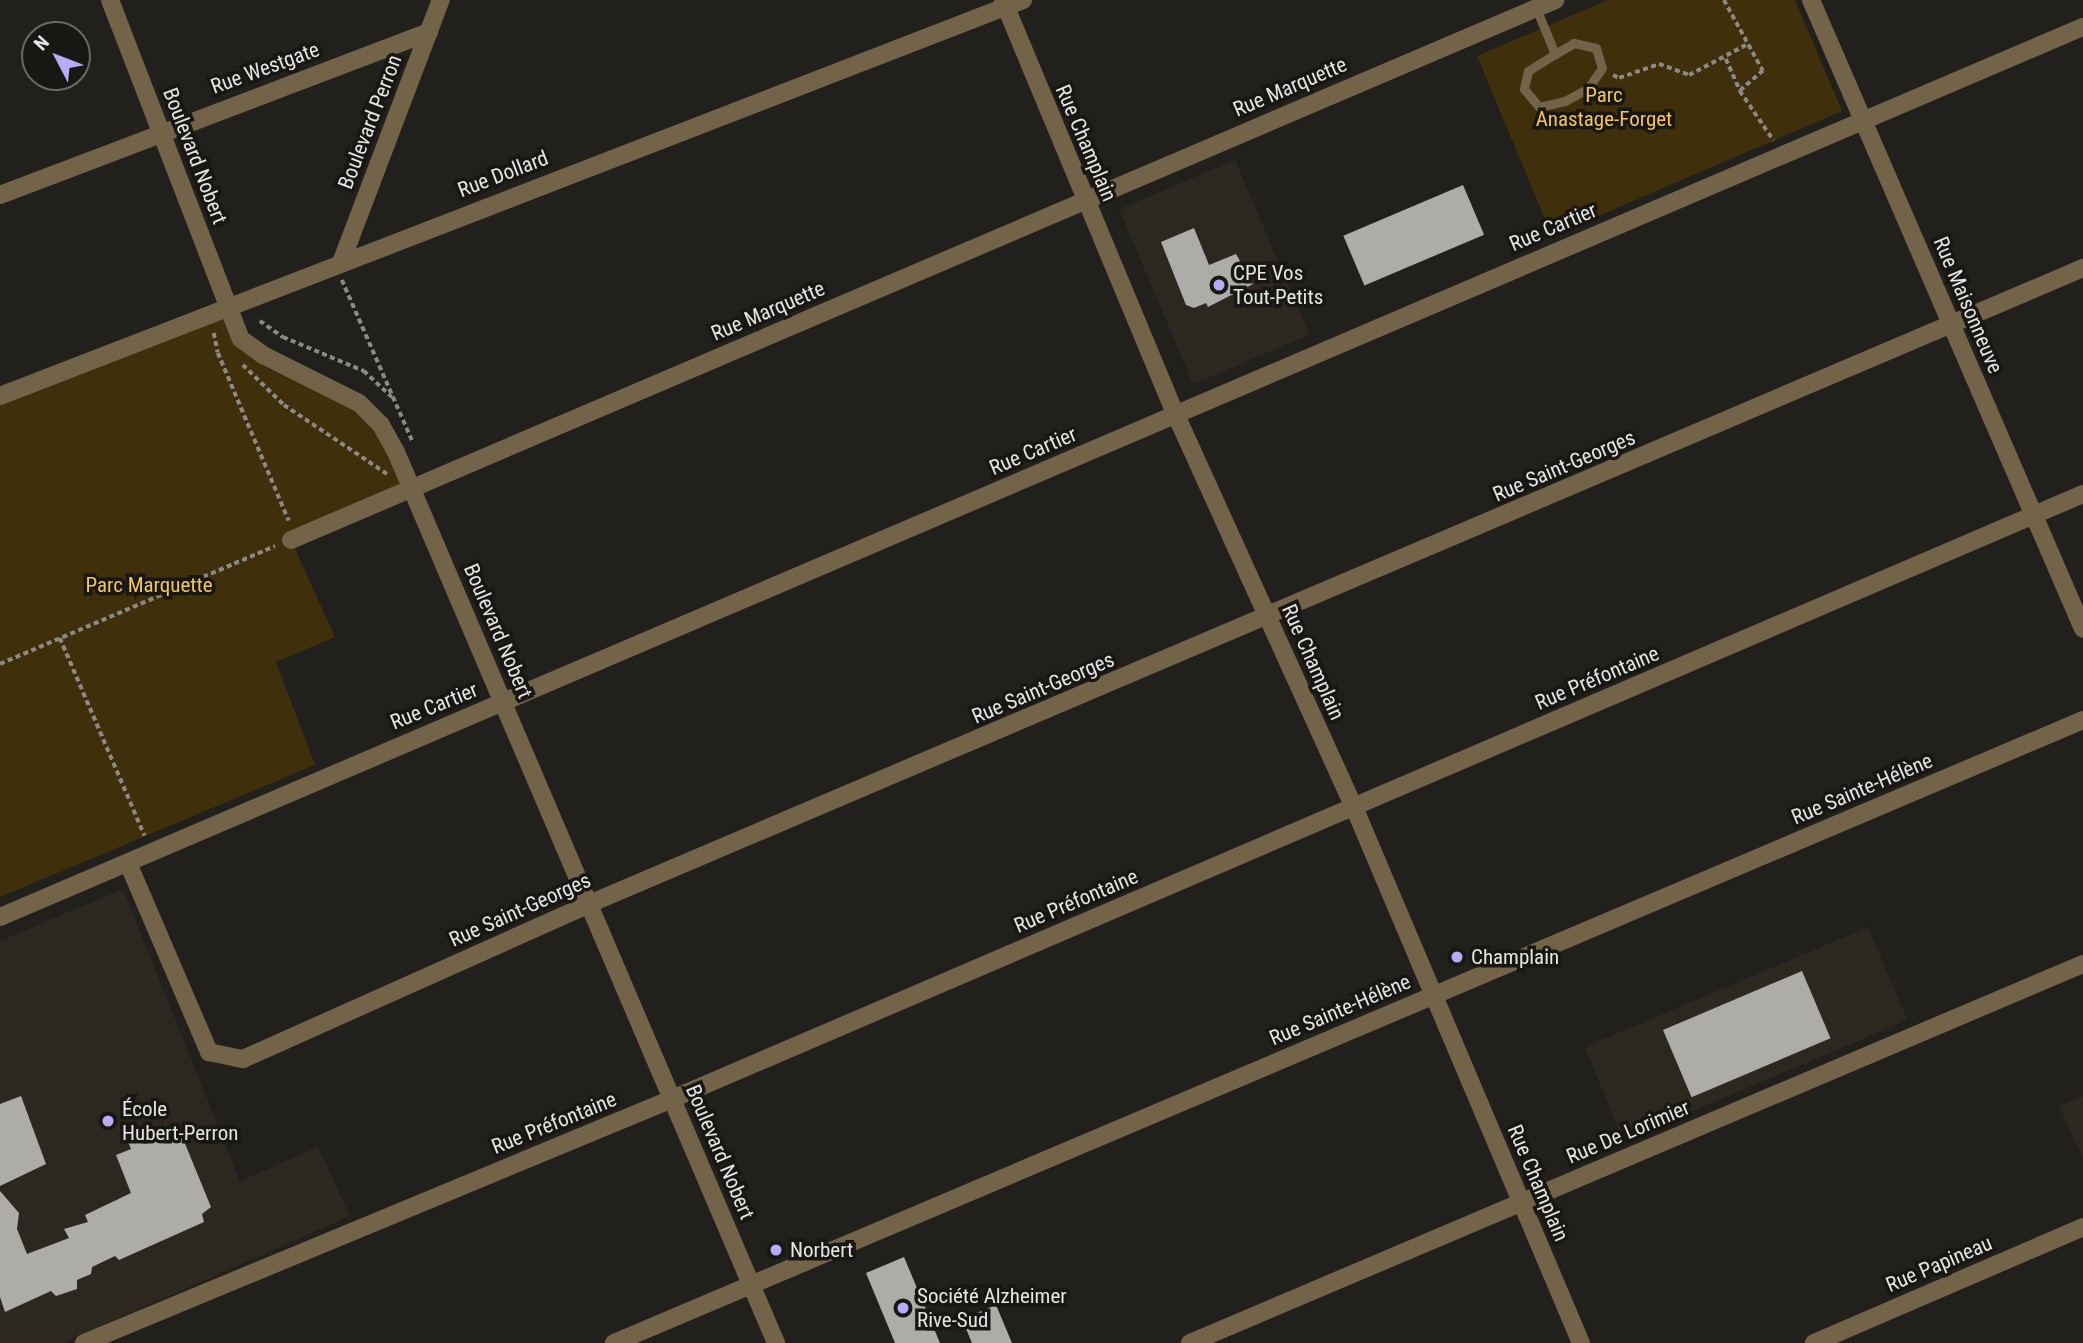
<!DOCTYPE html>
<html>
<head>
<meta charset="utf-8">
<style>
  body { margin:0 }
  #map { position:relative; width:2083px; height:1343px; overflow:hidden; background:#21201d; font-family:"Roboto Condensed",sans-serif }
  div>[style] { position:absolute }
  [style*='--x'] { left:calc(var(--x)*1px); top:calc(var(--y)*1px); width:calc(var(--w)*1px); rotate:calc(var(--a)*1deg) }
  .built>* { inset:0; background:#2c2820; transform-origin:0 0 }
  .green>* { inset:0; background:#402f0b }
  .building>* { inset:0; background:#aeaca9; transform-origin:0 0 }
  .path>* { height:3.5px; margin-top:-1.75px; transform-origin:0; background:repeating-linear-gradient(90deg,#8a8986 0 5px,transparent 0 8.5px) }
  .service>* { height:9px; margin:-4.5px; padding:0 4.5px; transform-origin:4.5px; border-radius:4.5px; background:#736449 }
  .minor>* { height:18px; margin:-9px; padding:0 9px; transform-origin:9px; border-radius:9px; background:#736449 }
  .tertiary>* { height:18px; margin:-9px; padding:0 9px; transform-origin:9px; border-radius:9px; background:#736449 }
  .dots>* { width:19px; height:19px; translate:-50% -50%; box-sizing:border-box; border:4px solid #181714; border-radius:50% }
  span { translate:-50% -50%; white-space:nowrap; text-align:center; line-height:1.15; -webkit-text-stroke:7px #181714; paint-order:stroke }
  .street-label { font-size:21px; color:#e6e5e3 }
  .park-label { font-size:21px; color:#f5c461 }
  .poi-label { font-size:21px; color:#e6e5e3 }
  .left { translate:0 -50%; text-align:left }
  .north { position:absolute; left:21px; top:21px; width:70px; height:70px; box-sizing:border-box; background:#181714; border:2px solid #6a6967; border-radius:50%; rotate:312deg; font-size:19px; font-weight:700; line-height:28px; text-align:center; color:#e6e5e3 }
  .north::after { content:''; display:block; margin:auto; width:24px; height:32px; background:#b9abf7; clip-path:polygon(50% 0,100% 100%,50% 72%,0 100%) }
</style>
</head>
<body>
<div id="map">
  <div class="built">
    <div style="left:1235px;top:160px;width:190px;height:126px;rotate:67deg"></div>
    <div style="clip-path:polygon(123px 889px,240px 1181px,318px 1147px,350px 1216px,63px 1343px,0 1343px,0 941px)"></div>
    <div style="left:1868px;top:927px;width:101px;height:308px;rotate:67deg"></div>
    <div style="clip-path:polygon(2083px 1096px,2083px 1159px,2059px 1106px)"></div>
  </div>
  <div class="green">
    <div style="clip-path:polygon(1608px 0,1795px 0,1842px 111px,1552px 236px,1477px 56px)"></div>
    <div style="clip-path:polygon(228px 305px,245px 350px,267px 368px,343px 400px,396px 452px,413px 489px,291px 540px,335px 637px,276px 662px,315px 765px,0 897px,0 405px)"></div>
  </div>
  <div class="building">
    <div style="left:1463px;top:185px;width:54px;height:130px;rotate:67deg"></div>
    <div style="clip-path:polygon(1194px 228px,1209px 265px,1236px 254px,1253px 284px,1208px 307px,1206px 303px,1194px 308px,1186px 305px,1161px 242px)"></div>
    <div style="left:1802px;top:971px;width:73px;height:151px;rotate:67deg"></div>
    <div style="clip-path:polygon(21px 1096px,46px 1164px,0 1186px,0 1104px)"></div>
    <div style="clip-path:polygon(166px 1125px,170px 1133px,179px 1129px,211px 1207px,202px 1214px,204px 1222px,119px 1260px,115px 1256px,92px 1267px,91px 1274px,77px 1280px,77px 1289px,56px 1296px,51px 1291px,5px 1312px,0 1297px,0 1191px,19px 1213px,17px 1229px,27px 1254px,69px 1238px,64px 1229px,88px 1222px,85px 1215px,131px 1193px,116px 1155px,131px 1149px,128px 1142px)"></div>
    <div style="clip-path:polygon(904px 1257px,940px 1343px,895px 1343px,866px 1273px)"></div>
    <div style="clip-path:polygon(996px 1305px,1012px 1343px,972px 1343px,962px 1319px)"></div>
  </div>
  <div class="path">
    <div style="--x:1724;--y:0;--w:81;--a:61.2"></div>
    <div style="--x:1763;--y:71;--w:30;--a:139"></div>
    <div style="--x:1740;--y:91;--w:60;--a:55.8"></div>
    <div style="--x:1726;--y:59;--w:35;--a:66"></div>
    <div style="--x:1613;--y:75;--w:7;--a:27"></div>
    <div style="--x:1619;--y:78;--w:42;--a:-19.3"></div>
    <div style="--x:1659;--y:64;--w:32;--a:20"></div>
    <div style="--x:1689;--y:75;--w:64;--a:-27.8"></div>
    <div style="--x:342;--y:280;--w:175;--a:66.4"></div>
    <div style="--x:260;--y:321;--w:28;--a:35"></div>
    <div style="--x:283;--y:337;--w:88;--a:22.8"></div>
    <div style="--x:364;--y:371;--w:38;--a:43"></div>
    <div style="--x:214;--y:333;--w:20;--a:79"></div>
    <div style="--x:218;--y:353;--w:182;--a:67.1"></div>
    <div style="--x:243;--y:365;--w:57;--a:44.3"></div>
    <div style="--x:284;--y:405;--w:124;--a:33.8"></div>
    <div style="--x:60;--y:638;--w:215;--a:66.8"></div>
    <div style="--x:0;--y:664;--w:299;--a:-23.2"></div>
  </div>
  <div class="service">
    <div style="--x:1536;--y:8;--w:50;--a:67.6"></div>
    <div style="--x:1555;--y:54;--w:32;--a:148"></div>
    <div style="--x:1528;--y:71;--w:18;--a:103"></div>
    <div style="--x:1524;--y:89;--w:23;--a:50"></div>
    <div style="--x:1539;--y:107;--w:27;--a:-13"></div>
    <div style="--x:1565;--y:101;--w:26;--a:-29"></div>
    <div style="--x:1588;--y:88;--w:24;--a:-55"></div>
    <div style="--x:1602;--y:68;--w:21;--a:-107"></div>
    <div style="--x:1596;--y:48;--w:23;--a:-167"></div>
    <div style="--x:1574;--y:43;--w:22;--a:150"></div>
  </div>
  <div class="minor">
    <div style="--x:1003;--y:0;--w:450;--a:67.4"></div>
    <div style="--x:1176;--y:415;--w:431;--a:65.6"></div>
    <div style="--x:1354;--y:807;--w:582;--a:67.05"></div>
    <div style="--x:1811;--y:0;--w:685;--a:66.61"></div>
    <div style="--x:0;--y:195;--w:459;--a:-20.8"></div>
    <div style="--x:342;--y:260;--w:278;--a:-69.2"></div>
    <div style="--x:0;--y:396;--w:1097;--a:-21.16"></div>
    <div style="--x:291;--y:540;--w:1375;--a:-23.13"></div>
    <div style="--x:128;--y:863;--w:206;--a:66.8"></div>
    <div style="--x:209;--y:1052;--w:35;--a:12"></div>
    <div style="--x:243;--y:1059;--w:379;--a:-24.1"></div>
    <div style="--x:589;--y:904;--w:1624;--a:-23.06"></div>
    <div style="--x:0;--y:917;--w:2265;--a:-23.14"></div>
    <div style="--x:84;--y:1343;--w:637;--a:-22.54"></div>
    <div style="--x:672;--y:1099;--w:1535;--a:-23.21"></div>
    <div style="--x:1190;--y:1343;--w:970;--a:-23"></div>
    <div style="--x:1814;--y:1343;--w:293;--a:-23.3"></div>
  </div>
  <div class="tertiary">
    <div style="--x:110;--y:0;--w:363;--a:68.9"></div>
    <div style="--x:241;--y:339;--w:27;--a:36"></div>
    <div style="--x:263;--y:355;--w:107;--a:26.6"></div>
    <div style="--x:359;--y:403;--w:31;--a:45"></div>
    <div style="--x:381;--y:425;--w:31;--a:61"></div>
    <div style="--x:396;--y:452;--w:969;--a:66.9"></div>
    <div style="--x:614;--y:1343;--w:1596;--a:-22.98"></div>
  </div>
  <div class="dots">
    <div style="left:1219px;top:285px;background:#b9abf7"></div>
    <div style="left:1457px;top:957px;background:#b9abf7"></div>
    <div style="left:108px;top:1121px;background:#b9abf7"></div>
    <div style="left:776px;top:1250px;background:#b9abf7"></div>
    <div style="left:903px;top:1308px;background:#b9abf7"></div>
  </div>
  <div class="street-label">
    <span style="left:265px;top:68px;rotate:-20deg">Rue Westgate</span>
    <span style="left:1290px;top:87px;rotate:-23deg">Rue Marquette</span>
    <span style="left:370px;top:122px;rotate:-69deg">Boulevard Perron</span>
    <span style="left:1086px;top:143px;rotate:67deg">Rue Champlain</span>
    <span style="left:195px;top:156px;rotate:69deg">Boulevard Nobert</span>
    <span style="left:503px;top:174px;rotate:-21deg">Rue Dollard</span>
    <span style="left:1553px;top:227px;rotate:-23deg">Rue Cartier</span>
    <span style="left:1968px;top:305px;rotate:67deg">Rue Maisonneuve</span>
    <span style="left:768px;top:311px;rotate:-23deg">Rue Marquette</span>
    <span style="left:1033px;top:451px;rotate:-23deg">Rue Cartier</span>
    <span style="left:1564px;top:466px;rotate:-23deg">Rue Saint-Georges</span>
    <span style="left:498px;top:631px;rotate:67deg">Boulevard Nobert</span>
    <span style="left:1313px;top:662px;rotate:66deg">Rue Champlain</span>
    <span style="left:1597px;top:678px;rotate:-23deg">Rue Préfontaine</span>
    <span style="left:1043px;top:688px;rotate:-23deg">Rue Saint-Georges</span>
    <span style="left:434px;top:706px;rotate:-22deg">Rue Cartier</span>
    <span style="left:1862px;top:789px;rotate:-23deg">Rue Sainte-Hélène</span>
    <span style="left:1076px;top:901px;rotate:-23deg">Rue Préfontaine</span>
    <span style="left:520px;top:910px;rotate:-24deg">Rue Saint-Georges</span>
    <span style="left:1340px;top:1010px;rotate:-23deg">Rue Sainte-Hélène</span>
    <span style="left:554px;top:1123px;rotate:-22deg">Rue Préfontaine</span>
    <span style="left:1628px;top:1132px;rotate:-23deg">Rue De Lorimier</span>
    <span style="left:720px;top:1152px;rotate:67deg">Boulevard Nobert</span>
    <span style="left:1538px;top:1183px;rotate:67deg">Rue Champlain</span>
    <span style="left:1939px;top:1264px;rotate:-23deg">Rue Papineau</span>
  </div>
  <div class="park-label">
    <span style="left:1604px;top:107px">Parc<br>Anastage-Forget</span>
    <span style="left:149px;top:585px">Parc Marquette</span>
  </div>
  <div class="poi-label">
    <span class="left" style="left:1233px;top:285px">CPE Vos<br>Tout-Petits</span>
    <span class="left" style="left:1471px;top:957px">Champlain</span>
    <span class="left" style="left:122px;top:1121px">École<br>Hubert-Perron</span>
    <span class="left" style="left:790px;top:1250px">Norbert</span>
    <span class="left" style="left:917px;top:1308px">Société Alzheimer<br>Rive-Sud</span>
  </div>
  <div class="north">N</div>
</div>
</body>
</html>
